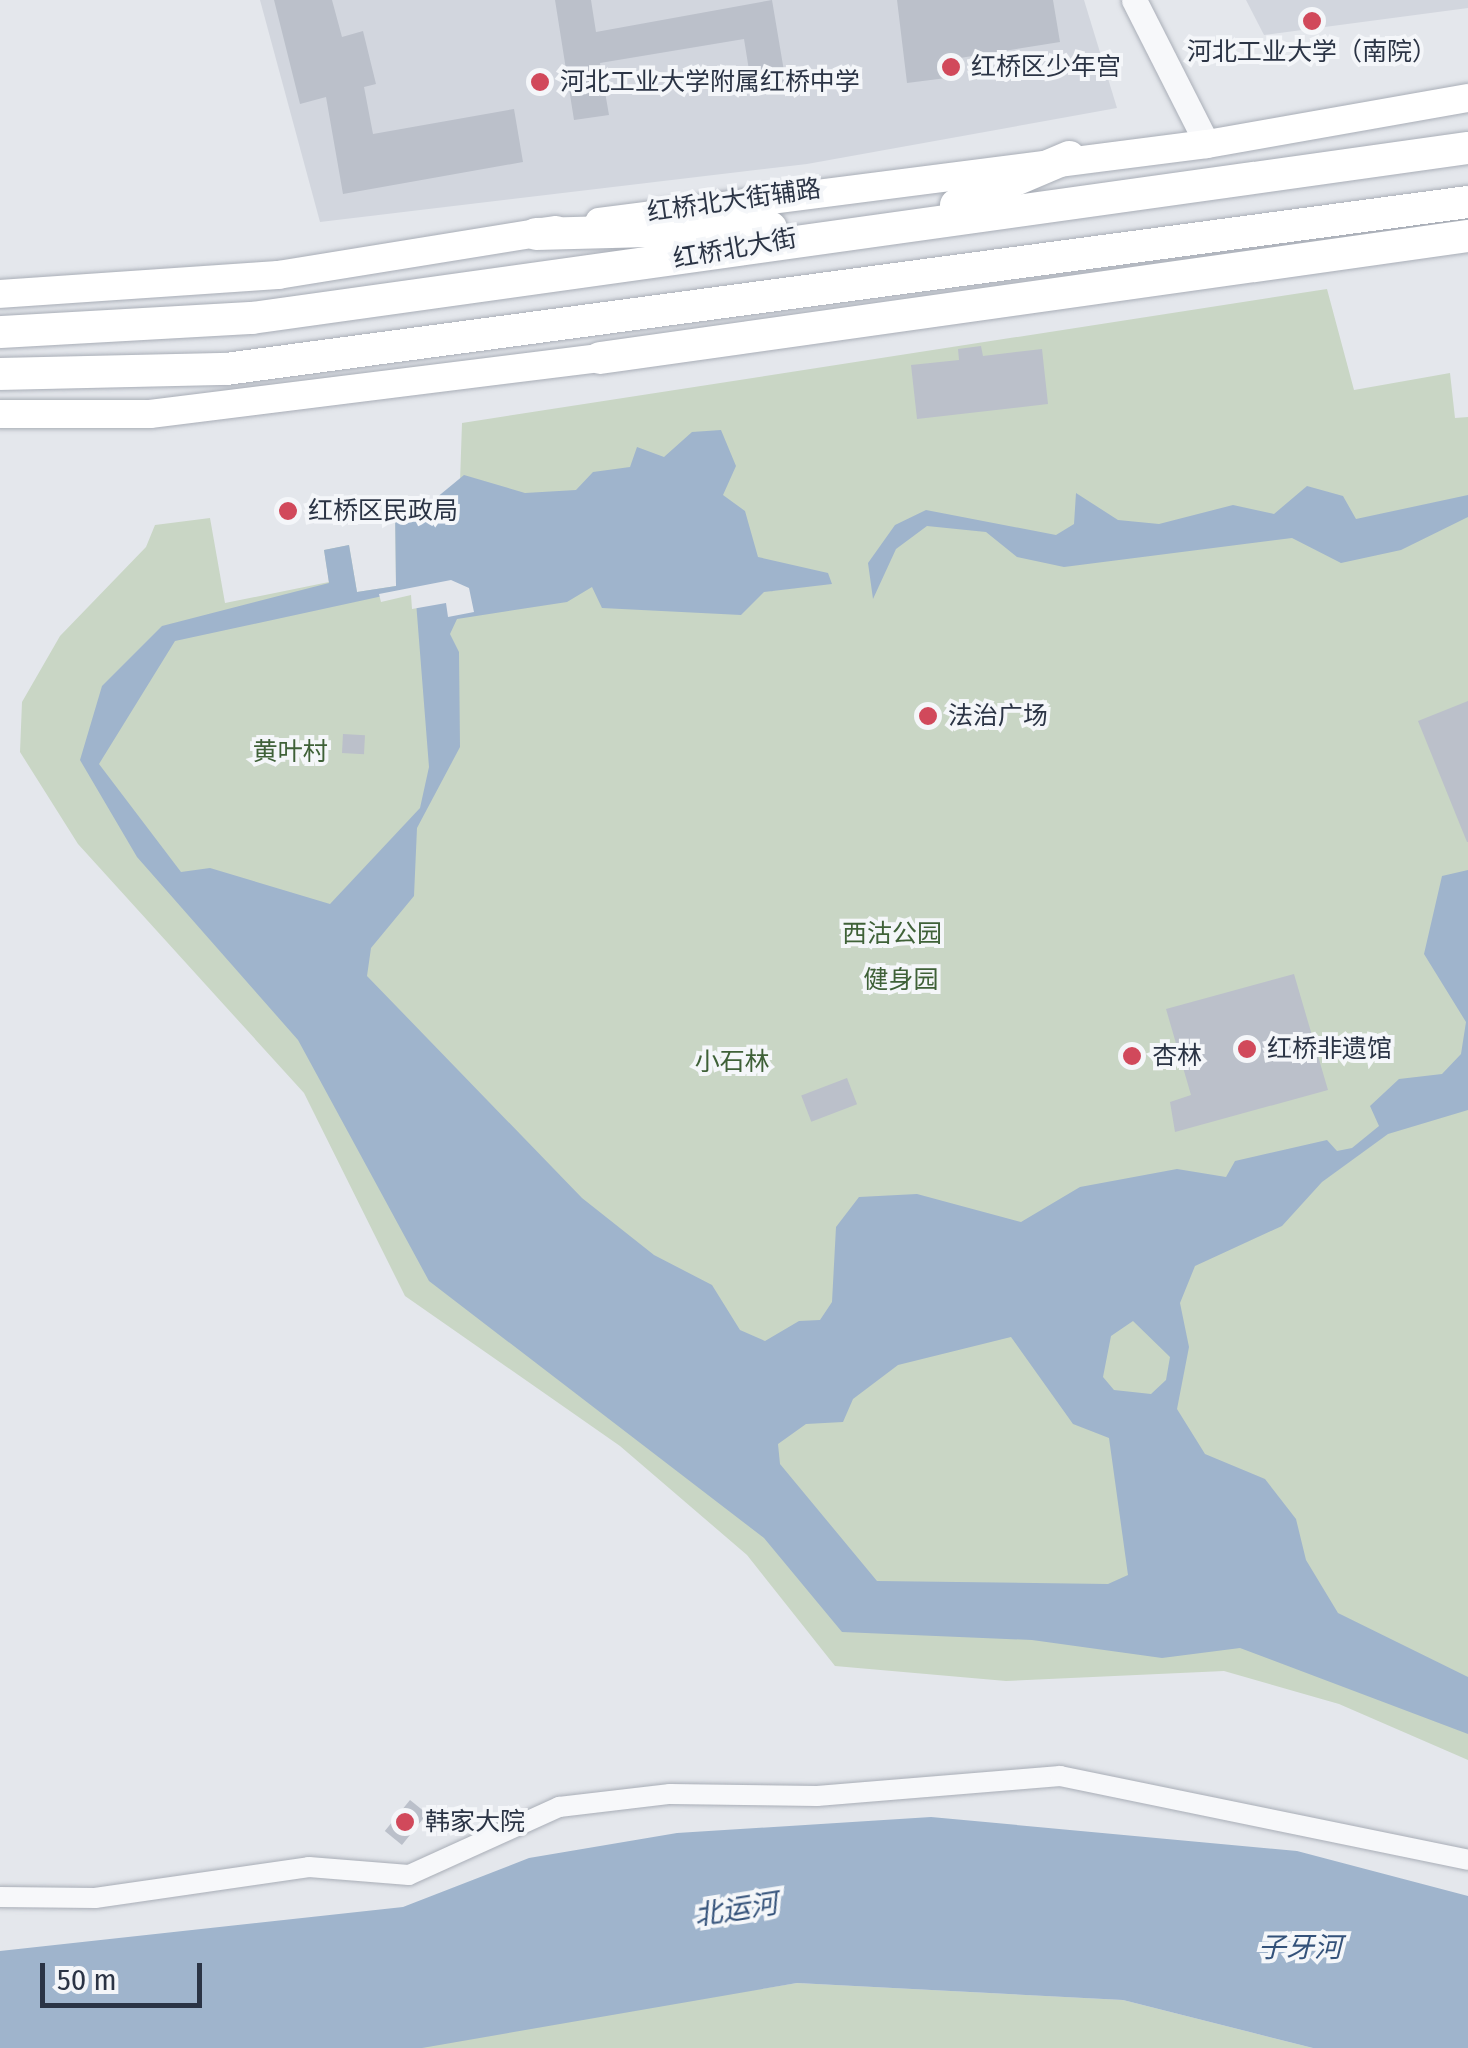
<!DOCTYPE html>
<html>
<head>
<meta charset="utf-8">
<style>
  body { margin:0 }
  #map { position:relative; width:1468px; height:2048px; overflow:hidden; background:#e4e7ec; font-family:"Fira Sans Condensed","Noto Sans SC",sans-serif }
  div>[style] { position:absolute }
  [style*='--x'] { left:calc(var(--x)*1px); top:calc(var(--y)*1px); width:calc(var(--w)*1px); rotate:calc(var(--a)*1deg) }
  .built>* { inset:0; background:#d2d6de }
  .green>* { inset:0; background:#c9d6c5 }
  .water>* { inset:0; background:#9fb4cc }
  .pier>* { inset:0; background:#e4e7ec }
  .building>* { inset:0; background:#bbc0ca; transform-origin:0 0 }
  .roads { filter:drop-shadow(0 0 2px #a9aeb7) drop-shadow(0 0 2px #a9aeb7) }
  .minor>* { height:20px; margin:-10px; padding:0 10px; transform-origin:10px; border-radius:10px; background:#f7f8fa }
  .tertiary>* { height:25px; margin:-12.5px; padding:0 12.5px; transform-origin:12.5px; border-radius:12.5px; background:#f7f8fa }
  .secondary>* { height:28px; margin:-14px; padding:0 14px; transform-origin:14px; border-radius:14px; background:#fff }
  .primary>* { height:32px; margin:-16px; padding:0 16px; transform-origin:16px; border-radius:16px; background:#fff }
  .dots>* { width:28px; height:28px; translate:-50% -50%; box-sizing:border-box; border:5px solid #f4f6f9; border-radius:50% }
  span { translate:-50% -50%; white-space:nowrap; text-align:center; line-height:1.15; -webkit-text-stroke:8px #f4f6f9; paint-order:stroke }
  .poi-label { font-size:25px; color:#2b3445 }
  .left { translate:0 -50%; text-align:left }
  .street-label { font-size:25px; color:#2b3445 }
  .park-label { font-size:25px; color:#3f6138 }
  .water-label { font-size:28px; color:#34527a; font-style:italic }
  .scale { position:absolute; left:40px; top:1963px; width:162px; height:45px; box-sizing:border-box; border:5px solid #2b3445; border-top:0; padding-left:12px; font-size:30px; line-height:35px; white-space:nowrap; color:#2b3445; -webkit-text-stroke:8px #f4f6f9; paint-order:stroke }
</style>
</head>
<body>
<div id="map">
  <div class="built">
    <div style="clip-path:polygon(260px 0,1084px 0,1117px 108px,807px 164px,320px 222px)"></div>
    <div style="clip-path:polygon(1246px 0,1468px 0,1468px 8px,1264px 35px)"></div>
  </div>
  <div class="green">
    <div style="clip-path:polygon(1327px 289px,1354px 390px,1450px 373px,1455px 418px,1468px 417px,1468px 1760px,1339px 1704px,1224px 1671px,1006px 1681px,835px 1666px,747px 1555px,620px 1446px,405px 1296px,304px 1093px,78px 844px,20px 752px,22px 702px,60px 636px,146px 547px,155px 525px,210px 518px,225px 603px,329px 582px,324px 550px,349px 545px,357px 592px,396px 586px,395px 504px,430px 503px,460px 482px,462px 423px)"></div>
    <div style="clip-path:polygon(797px 1983px,1123px 2000px,1313px 2048px,397px 2048px)"></div>
  </div>
  <div class="water">
    <div style="clip-path:polygon(evenodd,721px 430px,736px 466px,723px 495px,745px 511px,758px 557px,828px 573px,832px 584px,764px 592px,741px 615px,602px 608px,592px 587px,567px 602px,457px 619px,450px 634px,459px 652px,460px 747px,417px 828px,414px 896px,371px 948px,367px 976px,582px 1198px,654px 1255px,712px 1285px,740px 1330px,765px 1341px,799px 1321px,820px 1320px,832px 1302px,836px 1227px,859px 1197px,917px 1194px,1021px 1222px,1080px 1187px,1177px 1169px,1226px 1177px,1235px 1161px,1327px 1140px,1337px 1151px,1352px 1148px,1379px 1126px,1370px 1106px,1399px 1079px,1442px 1074px,1461px 1054px,1466px 1022px,1424px 954px,1442px 876px,1468px 870px,1468px 1110px,1388px 1134px,1322px 1182px,1282px 1226px,1195px 1266px,1180px 1303px,1189px 1347px,1177px 1409px,1205px 1454px,1265px 1479px,1296px 1519px,1306px 1560px,1338px 1613px,1468px 1677px,1468px 1734px,1240px 1648px,1162px 1658px,1032px 1640px,842px 1632px,764px 1538px,429px 1281px,298px 1040px,137px 857px,80px 760px,102px 686px,162px 626px,329px 583px,324px 550px,349px 545px,357px 592px,396px 586px,395px 504px,430px 503px,464px 475px,525px 493px,576px 490px,593px 472px,630px 467px,637px 447px,664px 457px,692px 432px,721px 430px,415px 589px,429px 767px,420px 808px,330px 904px,210px 868px,181px 872px,99px 764px,175px 641px,415px 589px,721px 430px,1133px 1321px,1170px 1357px,1166px 1380px,1151px 1394px,1114px 1390px,1103px 1377px,1111px 1336px,1133px 1321px,721px 430px,1011px 1337px,1073px 1424px,1109px 1438px,1128px 1575px,1108px 1584px,877px 1581px,780px 1464px,778px 1444px,806px 1424px,843px 1422px,853px 1399px,898px 1365px,1011px 1337px)"></div>
    <div style="clip-path:polygon(1307px 486px,1343px 496px,1356px 519px,1468px 495px,1468px 517px,1401px 550px,1341px 563px,1292px 538px,1064px 567px,1017px 557px,986px 532px,927px 526px,896px 549px,873px 599px,868px 563px,895px 525px,926px 510px,1056px 535px,1074px 524px,1076px 493px,1118px 520px,1159px 524px,1233px 505px,1274px 514px)"></div>
    <div style="clip-path:polygon(931px 1817px,1297px 1851px,1468px 1896px,1468px 2048px,1313px 2048px,1123px 2000px,797px 1983px,422px 2048px,0 2048px,0 1951px,403px 1907px,529px 1858px,677px 1833px)"></div>
  </div>
  <div class="pier">
    <div style="clip-path:polygon(451px 580px,469px 588px,474px 612px,448px 617px,446px 603px,412px 609px,411px 595px,381px 602px,379px 594px)"></div>
  </div>
  <div class="building">
    <div style="clip-path:polygon(274px 0,332px 0,342px 37px,363px 31px,376px 84px,364px 87px,373px 134px,514px 109px,523px 162px,343px 194px,326px 97px,300px 104px)"></div>
    <div style="clip-path:polygon(555px 0,591px 0,596px 32px,772px 0,786px 83px,752px 89px,744px 39px,600px 63px,609px 115px,574px 120px)"></div>
    <div style="clip-path:polygon(897px 0,1053px 0,1060px 42px,960px 58px,962px 76px,907px 83px)"></div>
    <div style="clip-path:polygon(981px 346px,983px 356px,1042px 349px,1048px 404px,917px 419px,911px 365px,959px 360px,958px 349px)"></div>
    <div style="clip-path:polygon(1468px 701px,1468px 842px,1467px 842px,1418px 721px)"></div>
    <div style="left:343px;top:734px;width:22px;height:19px;rotate:3deg"></div>
    <div style="clip-path:polygon(1294px 974px,1328px 1090px,1175px 1132px,1170px 1102px,1191px 1095px,1166px 1009px)"></div>
    <div style="left:847px;top:1078px;width:28px;height:49px;rotate:69deg"></div>
    <div style="left:410px;top:1800px;width:22px;height:40px;rotate:39deg"></div>
  </div>
  <div class="roads">
    <div class="minor">
      <div style="--x:0;--y:1897;--w:95;--a:0.6"></div>
      <div style="--x:95;--y:1898;--w:216;--a:-8.2"></div>
      <div style="--x:309;--y:1867;--w:100;--a:4.6"></div>
      <div style="--x:409;--y:1875;--w:165;--a:-24.4"></div>
      <div style="--x:559;--y:1807;--w:112;--a:-6.7"></div>
      <div style="--x:670;--y:1794;--w:147;--a:0.8"></div>
      <div style="--x:817;--y:1796;--w:244;--a:-4.7"></div>
      <div style="--x:1060;--y:1776;--w:417;--a:11.6"></div>
    </div>
    <div class="tertiary">
      <div style="--x:1134;--y:0;--w:161;--a:63.1"></div>
    </div>
    <div class="secondary">
      <div style="--x:599;--y:222;--w:613;--a:-7.31"></div>
      <div style="--x:1207;--y:144;--w:265;--a:-10"></div>
      <div style="--x:0;--y:294;--w:279;--a:-3.9"></div>
      <div style="--x:278;--y:275;--w:282;--a:-9.2"></div>
      <div style="--x:0;--y:414;--w:150;--a:0"></div>
      <div style="--x:150;--y:414;--w:453;--a:-7.1"></div>
    </div>
    <div class="primary">
      <div style="--x:956;--y:205;--w:123;--a:-23"></div>
      <div style="--x:536;--y:234;--w:235;--a:-1.5"></div>
      <div style="--x:0;--y:332;--w:252;--a:-3.2"></div>
      <div style="--x:252;--y:318;--w:1228;--a:-7.96"></div>
      <div style="--x:600;--y:358;--w:877;--a:-8"></div>
      <div style="--x:0;--y:374;--w:226;--a:-1.3"></div>
      <div style="--x:226;--y:369;--w:1253;--a:-7.66"></div>
    </div>
  </div>
  <div class="dots">
    <div style="left:1312px;top:21px;background:#d1495b"></div>
    <div style="left:951px;top:67px;background:#d1495b"></div>
    <div style="left:540px;top:82px;background:#d1495b"></div>
    <div style="left:288px;top:511px;background:#d1495b"></div>
    <div style="left:928px;top:716px;background:#d1495b"></div>
    <div style="left:1247px;top:1049px;background:#d1495b"></div>
    <div style="left:1132px;top:1056px;background:#d1495b"></div>
    <div style="left:405px;top:1822px;background:#d1495b"></div>
  </div>
  <div class="poi-label">
    <span style="left:1312px;top:52px">河北工业大学（南院）</span>
    <span class="left" style="left:971px;top:67px">红桥区少年宫</span>
    <span class="left" style="left:560px;top:82px">河北工业大学附属红桥中学</span>
    <span class="left" style="left:308px;top:511px">红桥区民政局</span>
    <span class="left" style="left:948px;top:716px">法治广场</span>
    <span class="left" style="left:1267px;top:1049px">红桥非遗馆</span>
    <span class="left" style="left:1152px;top:1056px">杏林</span>
    <span class="left" style="left:425px;top:1822px">韩家大院</span>
  </div>
  <div class="street-label">
    <span style="left:734px;top:201px;rotate:-8deg">红桥北大街辅路</span>
    <span style="left:735px;top:249px;rotate:-10deg">红桥北大街</span>
  </div>
  <div class="park-label">
    <span style="left:290px;top:752px">黄叶村</span>
    <span style="left:892px;top:934px">西沽公园</span>
    <span style="left:901px;top:980px">健身园</span>
    <span style="left:732px;top:1062px">小石林</span>
  </div>
  <div class="water-label">
    <span style="left:736px;top:1910px;rotate:-9deg">北运河</span>
    <span style="left:1300px;top:1948px">子牙河</span>
  </div>
  <div class="scale">50 m</div>
</div>
</body>
</html>
